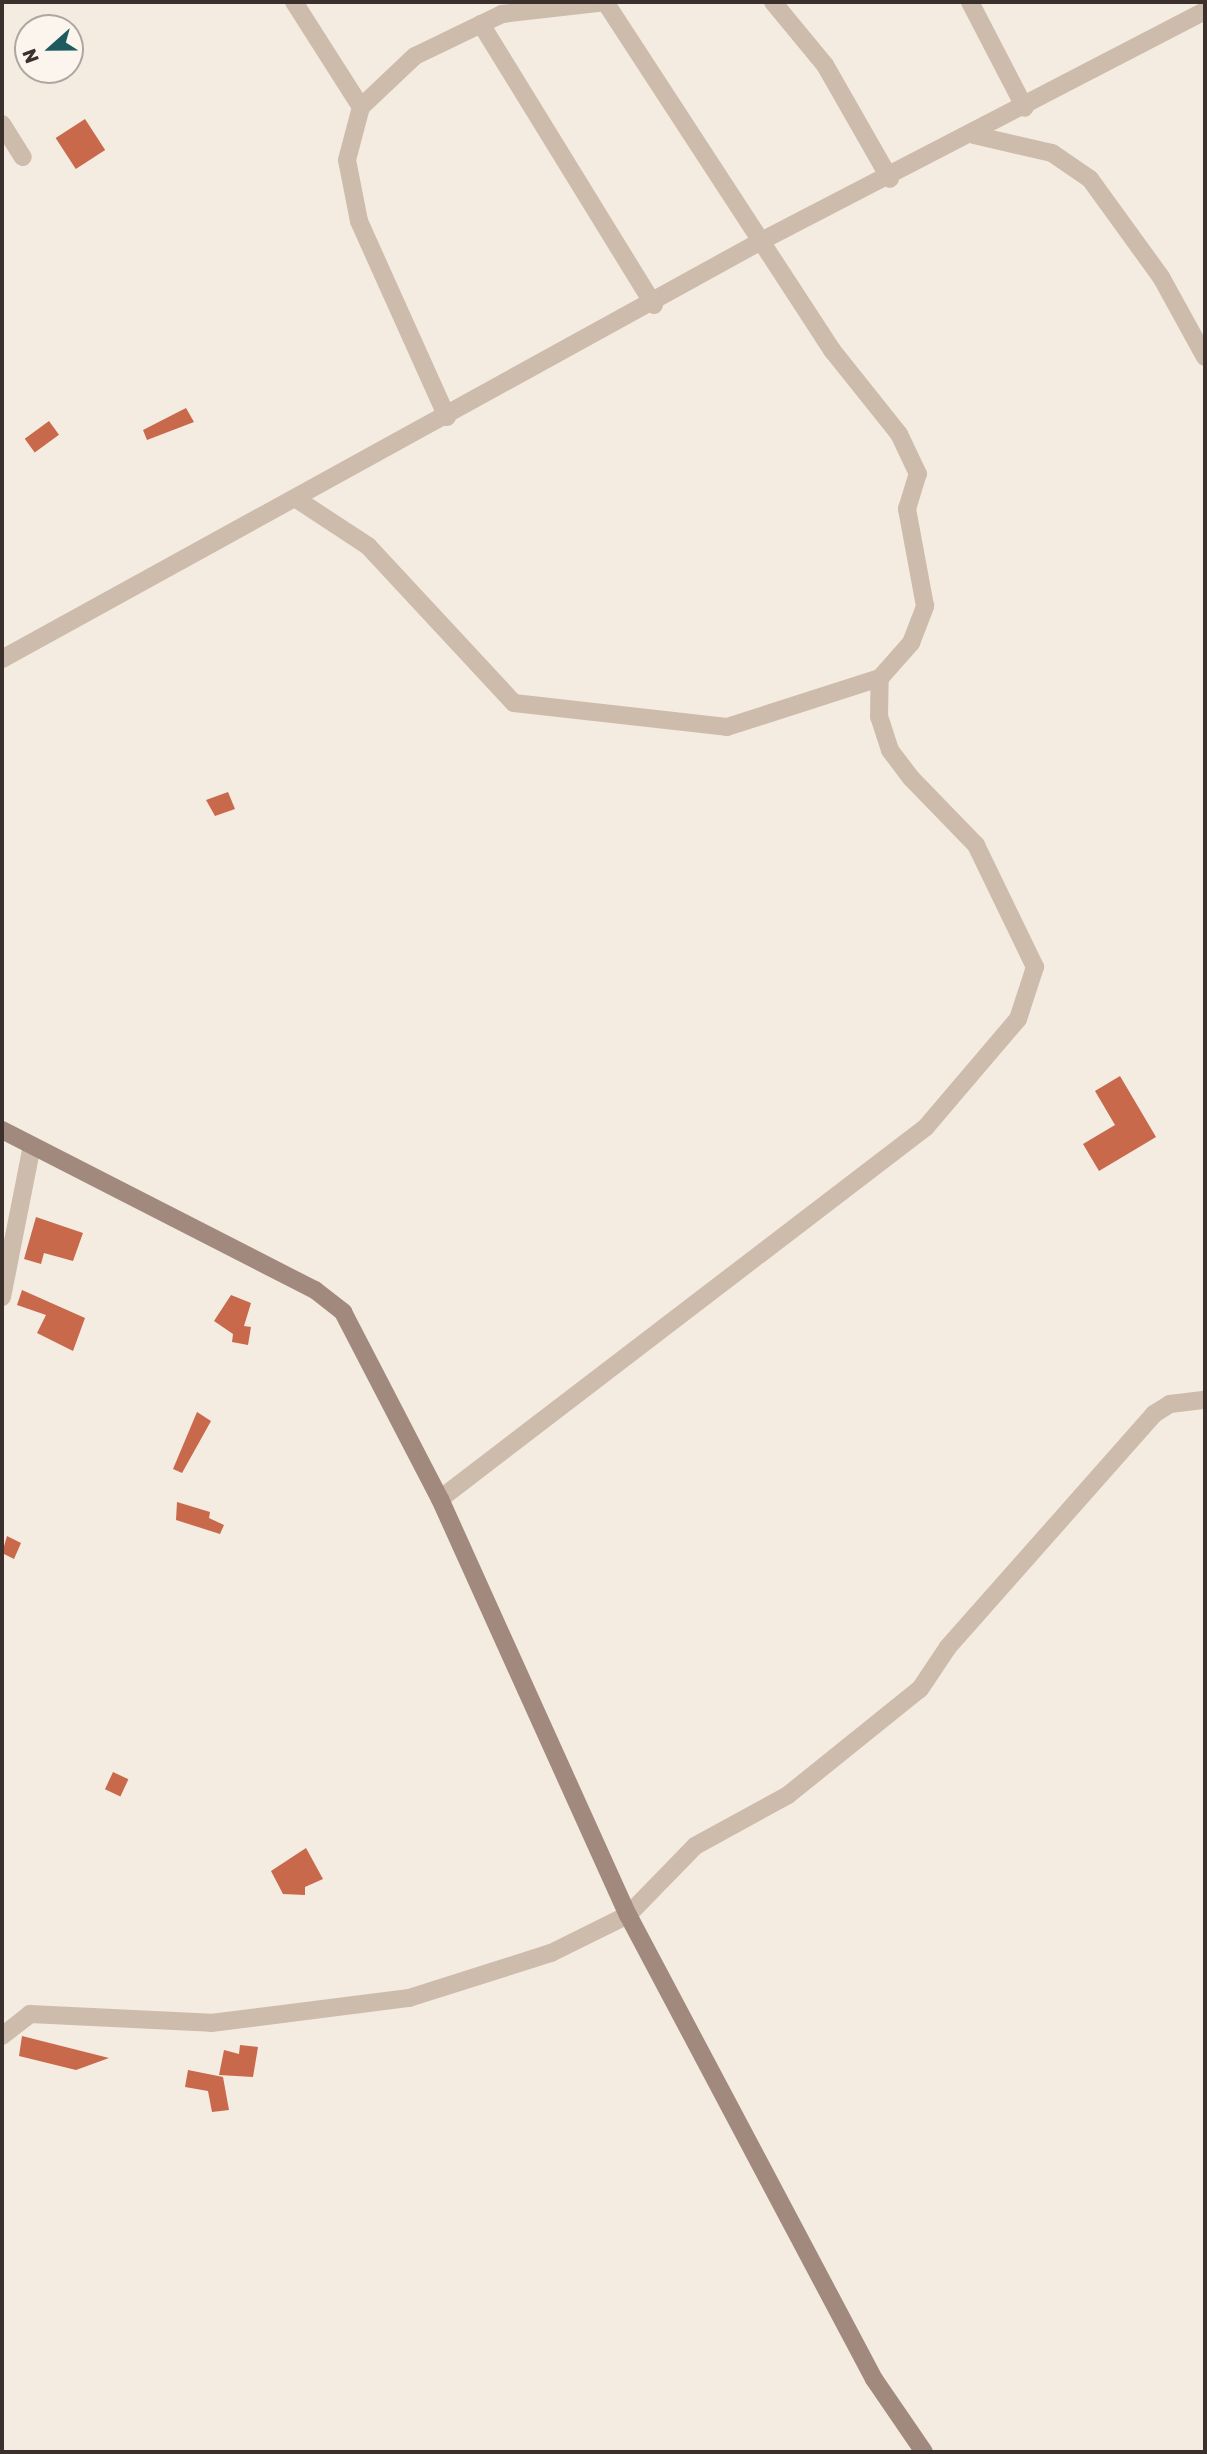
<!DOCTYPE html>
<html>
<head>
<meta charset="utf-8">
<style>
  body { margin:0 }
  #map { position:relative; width:1207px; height:2454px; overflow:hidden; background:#f4ebe1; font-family:Rubik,sans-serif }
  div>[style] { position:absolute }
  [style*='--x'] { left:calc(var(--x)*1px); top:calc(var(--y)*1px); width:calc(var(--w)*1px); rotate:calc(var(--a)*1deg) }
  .building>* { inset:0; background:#c8694b; transform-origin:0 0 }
  .street>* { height:18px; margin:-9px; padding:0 9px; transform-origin:9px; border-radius:9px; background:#cdbbac }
  .secondary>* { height:18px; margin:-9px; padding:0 9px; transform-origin:9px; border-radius:9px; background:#a18a7d }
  span { translate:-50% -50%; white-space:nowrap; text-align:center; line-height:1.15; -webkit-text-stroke:5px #fbf5ee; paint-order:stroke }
  .frame { position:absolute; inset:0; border:4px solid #3b302b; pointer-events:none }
  .north { position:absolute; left:14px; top:14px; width:70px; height:70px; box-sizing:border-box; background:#fbf5ee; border:2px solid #aea6a0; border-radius:50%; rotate:249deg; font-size:19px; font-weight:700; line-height:28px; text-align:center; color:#3b302b }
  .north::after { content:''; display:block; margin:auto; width:24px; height:32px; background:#1f5a5e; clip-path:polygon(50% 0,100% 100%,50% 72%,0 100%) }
</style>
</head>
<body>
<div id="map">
  <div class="building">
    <div style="left:85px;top:119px;width:37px;height:35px;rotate:57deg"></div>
    <div style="clip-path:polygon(186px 408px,194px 422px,147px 440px,143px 430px)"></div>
    <div style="left:49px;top:421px;width:17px;height:30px;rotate:54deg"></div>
    <div style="clip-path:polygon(228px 792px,235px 809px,215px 816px,206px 800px)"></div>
    <div style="clip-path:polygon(1120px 1076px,1156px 1137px,1099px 1171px,1083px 1144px,1115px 1125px,1095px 1091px)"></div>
    <div style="clip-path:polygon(36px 1217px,83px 1233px,73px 1261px,44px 1253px,41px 1264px,24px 1259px)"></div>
    <div style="clip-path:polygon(22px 1290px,85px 1318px,73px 1351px,37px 1333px,46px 1315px,17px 1305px)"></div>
    <div style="clip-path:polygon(231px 1295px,251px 1303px,244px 1326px,251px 1327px,248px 1345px,232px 1342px,233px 1334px,214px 1321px)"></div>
    <div style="clip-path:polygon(197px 1412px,211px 1421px,182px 1473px,173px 1469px)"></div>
    <div style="clip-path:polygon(177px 1502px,210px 1512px,209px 1518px,224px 1525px,220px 1534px,176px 1520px)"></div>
    <div style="clip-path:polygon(7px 1536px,21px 1543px,14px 1559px,2px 1553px)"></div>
    <div style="left:113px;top:1772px;width:17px;height:19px;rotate:25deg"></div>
    <div style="clip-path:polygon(306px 1848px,323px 1879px,305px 1887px,305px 1895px,283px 1894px,271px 1871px)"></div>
    <div style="clip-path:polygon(22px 2036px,109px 2058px,76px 2070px,19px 2056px)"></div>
    <div style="clip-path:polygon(240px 2045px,258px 2047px,253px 2077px,219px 2075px,224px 2050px,239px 2054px)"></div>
    <div style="clip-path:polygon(188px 2070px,223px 2077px,229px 2110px,212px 2112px,208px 2091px,185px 2087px)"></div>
  </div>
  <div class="street">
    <div style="--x:294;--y:2;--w:125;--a:57.5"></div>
    <div style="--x:773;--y:2;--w:82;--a:50.5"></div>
    <div style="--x:825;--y:65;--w:131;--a:60.3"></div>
    <div style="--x:970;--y:2;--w:119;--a:62.6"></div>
    <div style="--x:481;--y:24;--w:330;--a:58.4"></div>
    <div style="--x:2;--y:124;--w:39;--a:58"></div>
    <div style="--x:974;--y:135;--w:80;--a:13"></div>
    <div style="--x:1052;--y:153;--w:46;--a:34.4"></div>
    <div style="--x:1090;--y:179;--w:121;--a:54.1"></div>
    <div style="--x:1161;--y:277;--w:91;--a:61.2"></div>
    <div style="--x:447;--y:417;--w:215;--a:-114.2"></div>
    <div style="--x:359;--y:221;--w:62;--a:-101.1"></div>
    <div style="--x:347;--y:160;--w:55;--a:-75.2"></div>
    <div style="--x:361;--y:107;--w:74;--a:-43.4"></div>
    <div style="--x:415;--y:56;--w:97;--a:-25.8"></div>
    <div style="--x:502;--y:14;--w:107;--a:-6.5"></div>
    <div style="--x:298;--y:500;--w:84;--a:33.3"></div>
    <div style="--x:368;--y:546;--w:214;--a:47.1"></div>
    <div style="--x:514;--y:703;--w:214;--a:6.4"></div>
    <div style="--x:727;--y:727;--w:161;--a:-17.8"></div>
    <div style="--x:2;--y:659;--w:869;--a:-28.84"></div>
    <div style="--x:763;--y:240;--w:498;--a:-27.4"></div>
    <div style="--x:2;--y:1297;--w:150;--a:-78.8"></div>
    <div style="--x:440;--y:1499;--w:612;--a:-37.43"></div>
    <div style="--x:926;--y:1127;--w:142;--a:-49.6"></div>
    <div style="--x:1018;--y:1019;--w:55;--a:-71.9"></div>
    <div style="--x:1035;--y:967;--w:136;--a:-115.8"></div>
    <div style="--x:976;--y:845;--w:93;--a:-134.1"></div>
    <div style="--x:911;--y:778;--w:35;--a:-127"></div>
    <div style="--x:890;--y:750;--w:35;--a:-108"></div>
    <div style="--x:879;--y:717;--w:39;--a:-89"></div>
    <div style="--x:880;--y:678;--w:47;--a:-48.5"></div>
    <div style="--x:911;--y:643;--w:40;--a:-69"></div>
    <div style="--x:925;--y:606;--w:99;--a:-100.5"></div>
    <div style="--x:907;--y:509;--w:37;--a:-73"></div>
    <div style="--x:918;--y:474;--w:44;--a:-115.4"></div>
    <div style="--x:899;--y:434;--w:107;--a:-128.6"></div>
    <div style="--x:832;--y:350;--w:415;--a:-123.1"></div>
    <div style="--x:2;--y:2036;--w:36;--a:-38"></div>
    <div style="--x:30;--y:2014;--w:181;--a:2.8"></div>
    <div style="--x:211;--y:2023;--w:200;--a:-7.2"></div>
    <div style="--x:409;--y:1998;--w:149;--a:-17.6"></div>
    <div style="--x:551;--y:1953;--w:86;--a:-26.3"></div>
    <div style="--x:628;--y:1915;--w:96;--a:-45.8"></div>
    <div style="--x:695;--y:1846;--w:106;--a:-28.7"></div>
    <div style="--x:788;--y:1795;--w:169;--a:-38.8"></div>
    <div style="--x:920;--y:1689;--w:50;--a:-56.3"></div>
    <div style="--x:948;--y:1647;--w:311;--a:-48.5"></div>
    <div style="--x:1154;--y:1414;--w:19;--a:-32"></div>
    <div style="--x:1170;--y:1404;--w:35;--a:-7"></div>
  </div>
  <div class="secondary">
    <div style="--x:2;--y:1130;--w:352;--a:27.1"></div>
    <div style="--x:315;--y:1290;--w:36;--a:38"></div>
    <div style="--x:343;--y:1312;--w:211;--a:62.6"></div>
    <div style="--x:440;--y:1499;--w:457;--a:65.7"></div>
    <div style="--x:628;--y:1915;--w:525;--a:62.07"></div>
    <div style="--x:874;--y:2379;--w:88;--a:55.6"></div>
  </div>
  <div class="frame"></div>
  <div class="north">N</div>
</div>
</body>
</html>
